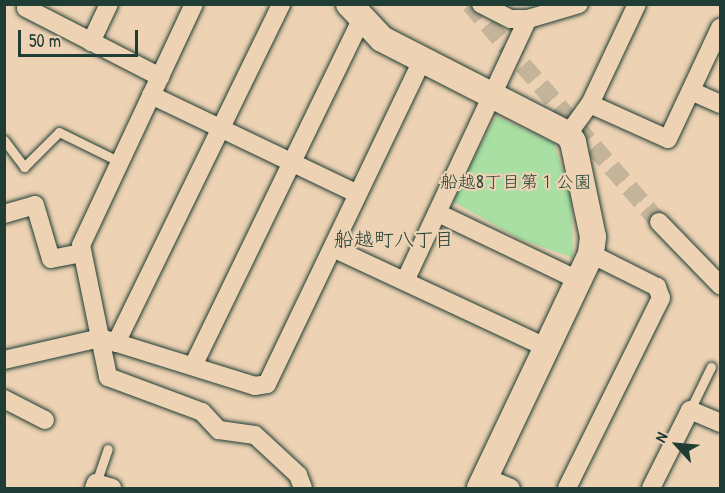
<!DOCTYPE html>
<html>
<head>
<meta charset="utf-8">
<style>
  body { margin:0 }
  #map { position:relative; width:725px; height:493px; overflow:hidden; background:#edd2b4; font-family:"Patrick Hand","Klee One",sans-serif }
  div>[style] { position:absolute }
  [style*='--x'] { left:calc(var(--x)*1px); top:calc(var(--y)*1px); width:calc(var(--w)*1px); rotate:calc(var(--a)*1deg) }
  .green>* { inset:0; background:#a9dfa2 }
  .street-tunnel>* { height:18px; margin-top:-9px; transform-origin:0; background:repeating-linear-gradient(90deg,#c4b49a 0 18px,transparent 0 27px) }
  .roads { filter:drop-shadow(0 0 2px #1f3d34) drop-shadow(0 0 2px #1f3d34) }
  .lane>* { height:9px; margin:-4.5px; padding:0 4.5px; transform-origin:4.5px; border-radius:4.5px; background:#edd2b4 }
  .street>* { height:18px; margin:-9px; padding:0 9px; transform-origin:9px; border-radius:9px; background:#edd2b4 }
  .secondary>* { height:26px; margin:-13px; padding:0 13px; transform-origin:13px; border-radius:13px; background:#edd2b4 }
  span { translate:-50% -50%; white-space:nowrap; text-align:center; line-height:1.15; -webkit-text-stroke:4.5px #edd2b4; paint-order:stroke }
  .park-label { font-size:18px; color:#26453a }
  .neighbourhood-label { font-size:20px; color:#1f3d34 }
  .frame { position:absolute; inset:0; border:6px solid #1f3d34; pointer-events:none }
  .north { position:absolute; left:647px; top:415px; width:60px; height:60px; -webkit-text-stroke:4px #edd2b4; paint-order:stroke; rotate:296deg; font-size:16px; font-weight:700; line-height:24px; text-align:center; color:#1f3d34 }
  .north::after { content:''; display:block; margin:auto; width:21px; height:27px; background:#1f3d34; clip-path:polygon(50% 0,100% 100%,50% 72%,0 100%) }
  .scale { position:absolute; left:18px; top:30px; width:120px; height:27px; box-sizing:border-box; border:3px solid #1f3d34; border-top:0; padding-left:8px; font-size:18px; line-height:21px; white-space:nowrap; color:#1f3d34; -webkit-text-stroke:4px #edd2b4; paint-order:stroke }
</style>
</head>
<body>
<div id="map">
  <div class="green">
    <div style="clip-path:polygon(496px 116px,554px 143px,572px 199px,573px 258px,520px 239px,452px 201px)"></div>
  </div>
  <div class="street-tunnel">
    <div style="--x:470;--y:4;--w:289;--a:49.1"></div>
  </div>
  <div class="roads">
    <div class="lane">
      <div style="--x:4;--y:140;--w:34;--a:53"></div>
      <div style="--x:24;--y:167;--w:49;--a:-45"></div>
      <div style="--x:59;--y:132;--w:68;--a:26.2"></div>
      <div style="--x:690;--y:410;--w:48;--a:-64"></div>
      <div style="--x:96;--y:483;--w:36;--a:-71"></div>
    </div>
    <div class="street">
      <div style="--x:27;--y:4;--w:4;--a:104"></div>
      <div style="--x:26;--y:8;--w:151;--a:27.2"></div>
      <div style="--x:194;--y:4;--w:266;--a:115.1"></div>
      <div style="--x:81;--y:245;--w:135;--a:78.4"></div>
      <div style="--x:108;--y:377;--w:100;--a:20.4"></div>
      <div style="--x:202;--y:412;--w:25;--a:47"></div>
      <div style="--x:219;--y:430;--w:36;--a:8"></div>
      <div style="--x:255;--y:435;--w:59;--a:42.9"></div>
      <div style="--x:298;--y:475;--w:14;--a:69"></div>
      <div style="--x:481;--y:4;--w:33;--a:27"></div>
      <div style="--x:510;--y:19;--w:18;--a:0"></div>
      <div style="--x:528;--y:19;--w:53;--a:-16.4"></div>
      <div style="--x:91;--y:42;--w:42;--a:-64.7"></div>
      <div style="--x:691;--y:91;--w:32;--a:24"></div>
      <div style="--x:151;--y:95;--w:229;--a:25.6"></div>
      <div style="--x:590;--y:104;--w:85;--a:24.2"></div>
      <div style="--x:668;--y:139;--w:123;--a:-64.9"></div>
      <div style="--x:568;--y:134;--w:37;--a:-54"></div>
      <div style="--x:590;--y:104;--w:110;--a:-64.8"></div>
      <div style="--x:438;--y:213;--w:155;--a:25.6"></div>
      <div style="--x:4;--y:214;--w:32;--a:-16"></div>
      <div style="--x:35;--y:205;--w:56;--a:73.5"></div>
      <div style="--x:51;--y:259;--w:32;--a:-11"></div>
      <div style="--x:659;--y:222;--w:88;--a:45.9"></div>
      <div style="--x:333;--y:248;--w:236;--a:25"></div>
      <div style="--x:405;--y:281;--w:289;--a:-64.9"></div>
      <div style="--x:116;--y:343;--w:377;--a:-64"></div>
      <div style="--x:4;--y:360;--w:99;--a:-12.8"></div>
      <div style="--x:101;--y:338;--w:161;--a:17.3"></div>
      <div style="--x:255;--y:386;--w:12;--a:-9"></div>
      <div style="--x:267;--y:384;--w:358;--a:-64.4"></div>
      <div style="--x:193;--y:366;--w:387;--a:-64.1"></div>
      <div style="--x:4;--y:399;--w:46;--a:27.1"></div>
      <div style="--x:485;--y:477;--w:28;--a:23"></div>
      <div style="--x:94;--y:488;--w:5;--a:-68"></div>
      <div style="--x:96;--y:483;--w:17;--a:17"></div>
      <div style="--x:567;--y:488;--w:212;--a:-63.7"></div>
      <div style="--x:661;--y:298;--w:12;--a:-110"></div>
      <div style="--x:657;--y:287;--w:74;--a:-153.4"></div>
      <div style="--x:651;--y:488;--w:87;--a:-63.4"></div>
      <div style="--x:690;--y:410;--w:33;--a:23"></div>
    </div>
    <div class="secondary">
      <div style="--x:349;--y:4;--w:48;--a:46.7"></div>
      <div style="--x:382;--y:39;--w:209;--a:27.1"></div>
      <div style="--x:568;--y:134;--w:9;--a:58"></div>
      <div style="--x:573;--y:142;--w:97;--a:78.1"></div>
      <div style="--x:593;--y:237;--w:17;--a:97"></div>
      <div style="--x:591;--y:254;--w:259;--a:115.4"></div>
    </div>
  </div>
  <div class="park-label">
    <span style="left:516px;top:182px">船越8丁目第１公園</span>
  </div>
  <div class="neighbourhood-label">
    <span style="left:394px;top:238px">船越町八丁目</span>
  </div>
  <div class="frame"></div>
  <div class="north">N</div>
  <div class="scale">50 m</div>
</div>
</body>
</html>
